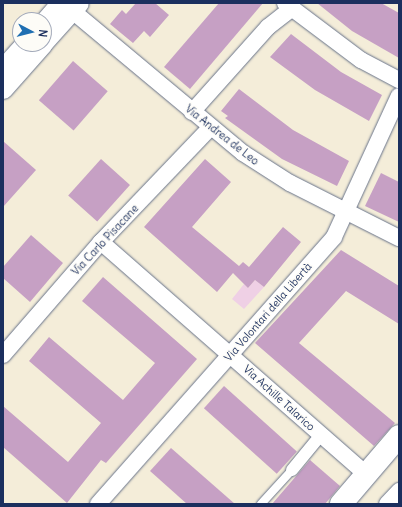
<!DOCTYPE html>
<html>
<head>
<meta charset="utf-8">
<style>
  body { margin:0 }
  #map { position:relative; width:402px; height:507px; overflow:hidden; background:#f4edd9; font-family:Delius,sans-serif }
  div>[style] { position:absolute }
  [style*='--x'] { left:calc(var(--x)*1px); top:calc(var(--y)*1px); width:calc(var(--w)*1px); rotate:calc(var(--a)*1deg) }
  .built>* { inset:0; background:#efd0e5 }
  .building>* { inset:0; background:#c6a0c4; transform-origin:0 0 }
  .roads { filter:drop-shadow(0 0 1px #677289) drop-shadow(0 0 1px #677289) }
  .service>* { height:8px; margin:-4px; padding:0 4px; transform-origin:4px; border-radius:4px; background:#fff }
  .pedestrian>* { height:12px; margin:-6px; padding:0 6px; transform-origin:6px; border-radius:6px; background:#fff }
  .minor>* { height:16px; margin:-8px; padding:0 8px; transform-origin:8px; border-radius:8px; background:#fff }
  .tertiary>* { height:20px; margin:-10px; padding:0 10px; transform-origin:10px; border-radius:10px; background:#fff }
  .primary>* { height:22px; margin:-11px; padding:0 11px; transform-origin:11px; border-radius:11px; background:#fff }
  span { translate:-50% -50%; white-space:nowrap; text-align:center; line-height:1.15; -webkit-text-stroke:3px #fdfcf7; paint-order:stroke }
  .street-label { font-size:11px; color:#1b2f5e }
  .frame { position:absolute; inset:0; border:4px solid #1b2f5e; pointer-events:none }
  .north { position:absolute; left:12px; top:12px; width:40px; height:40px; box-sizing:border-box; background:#fdfcf7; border:1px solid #a3aaba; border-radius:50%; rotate:97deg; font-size:11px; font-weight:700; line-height:16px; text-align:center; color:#1b2f5e }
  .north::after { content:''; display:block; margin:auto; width:14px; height:18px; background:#1f6fb2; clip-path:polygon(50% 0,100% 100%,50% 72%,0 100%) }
</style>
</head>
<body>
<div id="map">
  <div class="built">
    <div style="clip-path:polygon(255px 280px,264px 287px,244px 309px,232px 299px,244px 284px,248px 288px)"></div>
  </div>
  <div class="building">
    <div style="clip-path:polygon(136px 3px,155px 3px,169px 15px,150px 37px,144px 31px,133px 43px,110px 24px,122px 10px,126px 14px)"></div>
    <div style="clip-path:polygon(219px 3px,263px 3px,190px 89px,164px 67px)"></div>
    <div style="clip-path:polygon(317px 3px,381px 3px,399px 13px,399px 58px,352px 31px)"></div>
    <div style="clip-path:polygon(291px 34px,341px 72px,382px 95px,369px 121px,315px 90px,270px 57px)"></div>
    <div style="left:73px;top:61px;width:46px;height:52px;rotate:41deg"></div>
    <div style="clip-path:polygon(239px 89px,293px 130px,349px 161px,337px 186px,282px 159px,225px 118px,228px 116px,221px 111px)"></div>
    <div style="clip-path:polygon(3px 141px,36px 170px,3px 207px)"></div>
    <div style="left:101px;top:159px;width:39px;height:49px;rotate:42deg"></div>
    <div style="clip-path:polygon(205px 159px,231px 182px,192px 227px,239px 266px,243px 262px,249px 267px,283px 227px,301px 242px,264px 287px,255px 280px,248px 288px,233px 273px,217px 292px,144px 227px)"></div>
    <div style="clip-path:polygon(381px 173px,399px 182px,399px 222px,365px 206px)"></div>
    <div style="clip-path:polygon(31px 235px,63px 263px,30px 302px,3px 278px,3px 267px)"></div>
    <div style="clip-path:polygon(341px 250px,399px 286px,399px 324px,346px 291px,299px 343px,395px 423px,374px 446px,255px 343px)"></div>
    <div style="clip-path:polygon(103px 277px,197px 359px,106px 463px,101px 460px,67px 503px,3px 447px,3px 406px,68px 462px,101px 423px,29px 361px,49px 337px,123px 400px,155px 363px,82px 301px)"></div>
    <div style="left:224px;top:386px;width:98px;height:30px;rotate:42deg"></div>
    <div style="clip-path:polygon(171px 448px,235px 504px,187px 504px,150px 471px)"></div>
    <div style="clip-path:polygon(310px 460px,340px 486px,325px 504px,272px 504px)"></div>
  </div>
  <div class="roads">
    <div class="service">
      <div style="--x:261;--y:504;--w:46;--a:-47.6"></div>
    </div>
    <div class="pedestrian">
      <div style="--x:292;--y:470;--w:44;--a:-50.5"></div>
    </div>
    <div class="minor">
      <div style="--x:63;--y:3;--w:234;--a:39.8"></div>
      <div style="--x:243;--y:153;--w:56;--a:32.6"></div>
      <div style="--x:290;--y:183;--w:122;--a:26.8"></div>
      <div style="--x:285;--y:3;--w:95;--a:36.9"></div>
      <div style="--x:361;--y:60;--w:43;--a:27.8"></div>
      <div style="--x:192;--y:112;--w:114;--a:-48.2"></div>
      <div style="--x:268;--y:27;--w:29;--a:-38"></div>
      <div style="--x:101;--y:242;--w:354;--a:41.2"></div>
      <div style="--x:3;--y:355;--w:150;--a:-49.1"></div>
      <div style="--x:101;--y:242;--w:158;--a:-46.3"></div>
      <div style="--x:98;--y:504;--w:356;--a:-48.5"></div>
      <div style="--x:334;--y:237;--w:155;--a:-65.3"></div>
      <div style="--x:387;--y:504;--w:18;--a:-47"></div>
    </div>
    <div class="tertiary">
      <div style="--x:44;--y:42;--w:52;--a:-48.1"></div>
      <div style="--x:3;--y:89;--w:60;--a:-48.4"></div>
    </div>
    <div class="primary">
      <div style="--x:44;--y:25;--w:29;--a:-49"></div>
      <div style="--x:3;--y:71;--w:36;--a:-48"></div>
      <div style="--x:341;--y:504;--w:89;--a:-49.5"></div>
    </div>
  </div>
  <div class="street-label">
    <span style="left:222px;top:135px;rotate:38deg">Via Andrea de Leo</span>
    <span style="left:105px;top:240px;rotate:-47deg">Via Carlo Pisacane</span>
    <span style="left:268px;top:312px;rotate:-49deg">Via Volontari della Libertà</span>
    <span style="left:279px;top:398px;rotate:42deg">Via Achille Talarico</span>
  </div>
  <div class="frame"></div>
  <div class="north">N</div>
</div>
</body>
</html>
